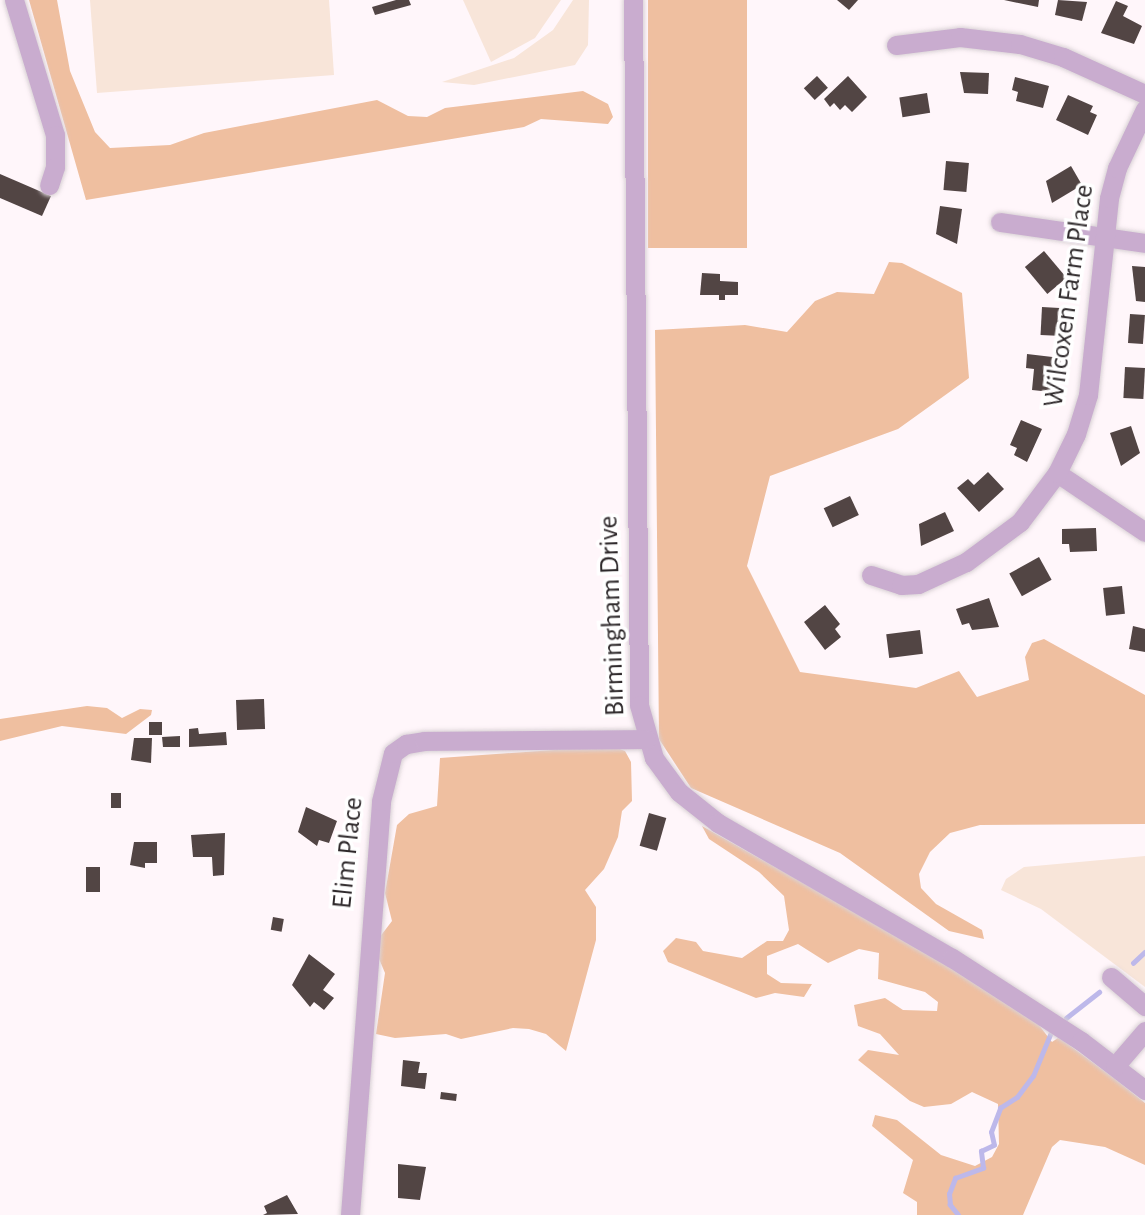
<!DOCTYPE html>
<html>
<head>
<meta charset="utf-8">
<style>
  body { margin:0 }
  #map { position:relative; width:1145px; height:1215px; overflow:hidden; background:#fff6fa; font-family:"Alegreya Sans",sans-serif }
  div>[style] { position:absolute }
  [style*='--x'] { left:calc(var(--x)*1px); top:calc(var(--y)*1px); width:calc(var(--w)*1px); rotate:calc(var(--a)*1deg) }
  .green>* { inset:0; background:#f8e5d9 }
  .forest>* { inset:0; background:#efbfa0; transform-origin:0 0 }
  .stream>* { height:4.5px; margin:-2.25px; padding:0 2.25px; transform-origin:2.25px; border-radius:2.25px; background:#bdb8ea }
  .building>* { inset:0; background:#524544; transform-origin:0 0 }
  .roads { filter:drop-shadow(0 0 2px #d9d1d5) drop-shadow(0 0 2px #d9d1d5) }
  .minor>* { height:19px; margin:-9.5px; padding:0 9.5px; transform-origin:9.5px; border-radius:9.5px; background:#c9accf }
  span { translate:-50% -50%; white-space:nowrap; text-align:center; line-height:1.15; -webkit-text-stroke:7px #fff; paint-order:stroke }
  .street-label { font-size:28px; color:#2e292b }
</style>
</head>
<body>
<div id="map">
  <div class="green">
    <div style="clip-path:polygon(90px 0,329px 0,334px 75px,97px 93px)"></div>
    <div style="clip-path:polygon(463px 0,561px 0,535px 38px,491px 62px)"></div>
    <div style="clip-path:polygon(573px 0,589px 0,588px 45px,575px 65px,474px 85px,442px 82px,514px 58px,553px 30px)"></div>
    <div style="clip-path:polygon(1145px 856px,1145px 987px,1041px 909px,1001px 890px,1006px 879px,1024px 867px)"></div>
  </div>
  <div class="forest">
    <div style="clip-path:polygon(29px 0,57px 0,70px 71px,95px 132px,110px 148px,170px 145px,204px 133px,377px 100px,408px 116px,427px 117px,445px 108px,583px 91px,608px 104px,613px 117px,608px 124px,541px 119px,524px 127px,86px 200px)"></div>
    <div style="left:648px;top:0;width:99px;height:248px"></div>
    <div style="clip-path:polygon(889px 262px,902px 263px,962px 293px,969px 378px,898px 429px,770px 476px,747px 566px,800px 672px,916px 688px,959px 671px,977px 697px,1029px 680px,1025px 657px,1032px 643px,1044px 639px,1145px 695px,1145px 824px,980px 825px,950px 833px,930px 852px,919px 874px,921px 888px,936px 904px,982px 930px,984px 939px,949px 931px,840px 853px,691px 788px,659px 739px,655px 330px,745px 325px,787px 332px,815px 301px,837px 292px,874px 294px)"></div>
    <div style="clip-path:polygon(87px 706px,107px 708px,122px 718px,140px 709px,152px 710px,151px 715px,126px 734px,62px 726px,0 741px,0 719px)"></div>
    <div style="clip-path:polygon(611px 746px,625px 751px,631px 762px,632px 801px,622px 811px,618px 837px,604px 869px,585px 890px,596px 907px,596px 940px,566px 1051px,546px 1034px,529px 1029px,513px 1028px,461px 1039px,446px 1034px,395px 1038px,376px 1034px,385px 973px,377px 954px,379px 938px,392px 921px,385px 893px,397px 825px,409px 814px,437px 806px,440px 758px)"></div>
    <div style="clip-path:polygon(702px 826px,952px 967px,1035px 1020px,1052px 1042px,1058px 1038px,1065px 1042px,1115px 1079px,1145px 1103px,1145px 1165px,1105px 1147px,1060px 1140px,1052px 1147px,1023px 1215px,917px 1215px,917px 1202px,903px 1193px,913px 1160px,872px 1126px,875px 1115px,897px 1120px,941px 1155px,975px 1166px,992px 1157px,999px 1144px,998px 1104px,972px 1092px,951px 1104px,924px 1107px,910px 1101px,858px 1060px,868px 1050px,899px 1055px,880px 1034px,858px 1026px,854px 1005px,885px 998px,903px 1010px,937px 1011px,938px 1002px,925px 992px,878px 979px,879px 953px,859px 949px,828px 963px,798px 944px,767px 956px,767px 974px,781px 983px,812px 984px,804px 997px,775px 993px,756px 998px,668px 962px,663px 951px,676px 938px,696px 942px,703px 951px,742px 958px,767px 941px,783px 941px,789px 930px,784px 896px,759px 872px,709px 839px)"></div>
  </div>
  <div class="stream">
    <div style="--x:1133;--y:963;--w:16;--a:-43"></div>
    <div style="--x:1066;--y:1018;--w:42;--a:-38.2"></div>
    <div style="--x:958;--y:1215;--w:13;--a:-129"></div>
    <div style="--x:950;--y:1205;--w:11;--a:-95"></div>
    <div style="--x:949;--y:1194;--w:17;--a:-69"></div>
    <div style="--x:955;--y:1178;--w:30;--a:-20"></div>
    <div style="--x:983;--y:1168;--w:17;--a:-97"></div>
    <div style="--x:981;--y:1151;--w:14;--a:-25"></div>
    <div style="--x:994;--y:1145;--w:13;--a:-103"></div>
    <div style="--x:991;--y:1132;--w:26;--a:-69"></div>
    <div style="--x:1000;--y:1108;--w:20;--a:-33"></div>
    <div style="--x:1017;--y:1097;--w:26;--a:-53"></div>
    <div style="--x:1033;--y:1076;--w:50;--a:-67.6"></div>
  </div>
  <div class="building">
    <div style="clip-path:polygon(396px 0,409px 0,411px 5px,375px 15px,372px 7px)"></div>
    <div style="clip-path:polygon(837px 0,858px 0,849px 10px)"></div>
    <div style="clip-path:polygon(1004px 0,1039px 0,1038px 7px)"></div>
    <div style="clip-path:polygon(1058px 0,1087px 2px,1082px 21px,1055px 15px)"></div>
    <div style="clip-path:polygon(1116px 1px,1128px 6px,1123px 16px,1142px 26px,1134px 44px,1101px 33px)"></div>
    <div style="clip-path:polygon(960px 72px,989px 73px,988px 94px,964px 93px)"></div>
    <div style="left:817px;top:76px;width:16px;height:18px;rotate:47deg"></div>
    <div style="clip-path:polygon(848px 76px,867px 97px,852px 112px,845px 105px,840px 110px,834px 103px,830px 107px,824px 99px)"></div>
    <div style="clip-path:polygon(1015px 77px,1049px 86px,1043px 108px,1016px 101px,1018px 92px,1012px 90px)"></div>
    <div style="left:927px;top:93px;width:20px;height:28px;rotate:81deg"></div>
    <div style="clip-path:polygon(1068px 95px,1093px 106px,1090px 112px,1097px 115px,1088px 135px,1056px 120px)"></div>
    <div style="left:946px;top:161px;width:23px;height:29px;rotate:5deg"></div>
    <div style="clip-path:polygon(1071px 166px,1082px 185px,1052px 203px,1046px 181px)"></div>
    <div style="clip-path:polygon(0 174px,51px 196px,42px 216px,0 198px)"></div>
    <div style="clip-path:polygon(940px 206px,962px 209px,957px 244px,936px 234px)"></div>
    <div style="left:1044px;top:251px;width:35px;height:25px;rotate:50deg"></div>
    <div style="clip-path:polygon(1132px 266px,1145px 267px,1145px 302px,1136px 301px)"></div>
    <div style="clip-path:polygon(702px 273px,720px 274px,720px 281px,738px 282px,738px 295px,725px 295px,725px 300px,719px 300px,719px 295px,700px 295px)"></div>
    <div style="left:1042px;top:307px;width:22px;height:28px;rotate:3deg"></div>
    <div style="left:1130px;top:314px;width:15px;height:29px;rotate:4deg"></div>
    <div style="clip-path:polygon(1027px 354px,1061px 358px,1058px 384px,1052px 383px,1051px 392px,1032px 390px,1034px 369px,1026px 368px)"></div>
    <div style="left:1125px;top:367px;width:20px;height:31px;rotate:3deg"></div>
    <div style="clip-path:polygon(1021px 420px,1042px 429px,1027px 462px,1014px 455px,1017px 448px,1010px 445px)"></div>
    <div style="clip-path:polygon(1131px 426px,1140px 453px,1121px 466px,1110px 433px)"></div>
    <div style="clip-path:polygon(988px 472px,1004px 489px,979px 512px,957px 488px,968px 479px,974px 485px)"></div>
    <div style="left:850px;top:496px;width:21px;height:29px;rotate:65deg"></div>
    <div style="clip-path:polygon(945px 512px,954px 531px,921px 546px,919px 524px)"></div>
    <div style="clip-path:polygon(1096px 528px,1097px 551px,1070px 552px,1069px 544px,1062px 544px,1062px 529px)"></div>
    <div style="left:1039px;top:557px;width:26px;height:34px;rotate:61deg"></div>
    <div style="left:1122px;top:586px;width:28px;height:19px;rotate:84deg"></div>
    <div style="clip-path:polygon(989px 598px,999px 627px,972px 630px,969px 623px,962px 625px,956px 609px)"></div>
    <div style="clip-path:polygon(825px 605px,840px 624px,835px 629px,841px 637px,825px 650px,804px 622px)"></div>
    <div style="clip-path:polygon(1133px 626px,1145px 629px,1145px 652px,1129px 649px)"></div>
    <div style="left:920px;top:630px;width:24px;height:34px;rotate:83deg"></div>
    <div style="left:264px;top:699px;width:30px;height:28px;rotate:88deg"></div>
    <div style="left:162px;top:722px;width:13px;height:13px;rotate:90deg"></div>
    <div style="clip-path:polygon(198px 728px,199px 734px,226px 732px,227px 745px,189px 747px,189px 729px)"></div>
    <div style="clip-path:polygon(180px 736px,180px 747px,163px 747px,162px 737px)"></div>
    <div style="clip-path:polygon(134px 738px,152px 738px,151px 763px,131px 760px)"></div>
    <div style="left:111px;top:793px;width:10px;height:15px"></div>
    <div style="clip-path:polygon(306px 807px,337px 821px,329px 843px,319px 840px,317px 846px,298px 832px)"></div>
    <div style="left:649px;top:813px;width:18px;height:34px;rotate:16deg"></div>
    <div style="clip-path:polygon(225px 833px,224px 875px,213px 876px,212px 857px,193px 857px,191px 835px)"></div>
    <div style="clip-path:polygon(134px 842px,157px 842px,157px 863px,145px 863px,145px 868px,130px 865px)"></div>
    <div style="left:86px;top:867px;width:14px;height:25px"></div>
    <div style="left:273px;top:917px;width:11px;height:13px;rotate:10deg"></div>
    <div style="clip-path:polygon(309px 954px,335px 974px,323px 990px,334px 998px,324px 1010px,314px 1002px,310px 1007px,292px 985px)"></div>
    <div style="clip-path:polygon(403px 1060px,420px 1062px,418px 1073px,427px 1073px,425px 1089px,401px 1086px)"></div>
    <div style="left:441px;top:1092px;width:16px;height:7px;rotate:7deg"></div>
    <div style="clip-path:polygon(398px 1164px,426px 1167px,420px 1200px,398px 1198px)"></div>
    <div style="clip-path:polygon(287px 1195px,298px 1214px,263px 1215px,267px 1213px,264px 1206px)"></div>
  </div>
  <div class="roads">
    <div class="minor">
      <div style="--x:14;--y:0;--w:141;--a:73.1"></div>
      <div style="--x:55;--y:135;--w:32;--a:90"></div>
      <div style="--x:55;--y:167;--w:19;--a:108"></div>
      <div style="--x:633;--y:0;--w:705;--a:89.51"></div>
      <div style="--x:639;--y:705;--w:55;--a:74.2"></div>
      <div style="--x:654;--y:758;--w:42;--a:53.7"></div>
      <div style="--x:679;--y:792;--w:50;--a:38.5"></div>
      <div style="--x:718;--y:823;--w:270;--a:30"></div>
      <div style="--x:952;--y:958;--w:153;--a:32.8"></div>
      <div style="--x:1081;--y:1041;--w:81;--a:37.4"></div>
      <div style="--x:896;--y:45;--w:64;--a:-7.1"></div>
      <div style="--x:960;--y:37;--w:60;--a:6.7"></div>
      <div style="--x:1020;--y:44;--w:45;--a:16.8"></div>
      <div style="--x:1063;--y:57;--w:90;--a:24.3"></div>
      <div style="--x:1000;--y:222;--w:147;--a:8.2"></div>
      <div style="--x:1057;--y:473;--w:106;--a:33.8"></div>
      <div style="--x:871;--y:575;--w:32;--a:18"></div>
      <div style="--x:901;--y:585;--w:17;--a:-3"></div>
      <div style="--x:918;--y:584;--w:53;--a:-24.6"></div>
      <div style="--x:966;--y:562;--w:67;--a:-36.5"></div>
      <div style="--x:1020;--y:522;--w:61;--a:-52.9"></div>
      <div style="--x:1057;--y:473;--w:43;--a:-64"></div>
      <div style="--x:1076;--y:434;--w:41;--a:-72.9"></div>
      <div style="--x:1088;--y:395;--w:198;--a:-83.9"></div>
      <div style="--x:1109;--y:198;--w:31;--a:-75"></div>
      <div style="--x:1117;--y:168;--w:65;--a:-64.6"></div>
      <div style="--x:1111;--y:977;--w:45;--a:40.5"></div>
      <div style="--x:1115;--y:1066;--w:46;--a:-49.4"></div>
      <div style="--x:350;--y:1215;--w:415;--a:-85.7"></div>
      <div style="--x:381;--y:801;--w:49;--a:-76"></div>
      <div style="--x:393;--y:753;--w:16;--a:-35"></div>
      <div style="--x:406;--y:744;--w:18;--a:-9"></div>
      <div style="--x:424;--y:741;--w:222;--a:-0.5"></div>
    </div>
  </div>
  <div class="street-label">
    <span style="left:1069px;top:296px;rotate:-82deg">Wilcoxen Farm Place</span>
    <span style="left:612px;top:616px;rotate:-92deg">Birmingham Drive</span>
    <span style="left:348px;top:853px;rotate:-84deg">Elim Place</span>
  </div>
</div>
</body>
</html>
